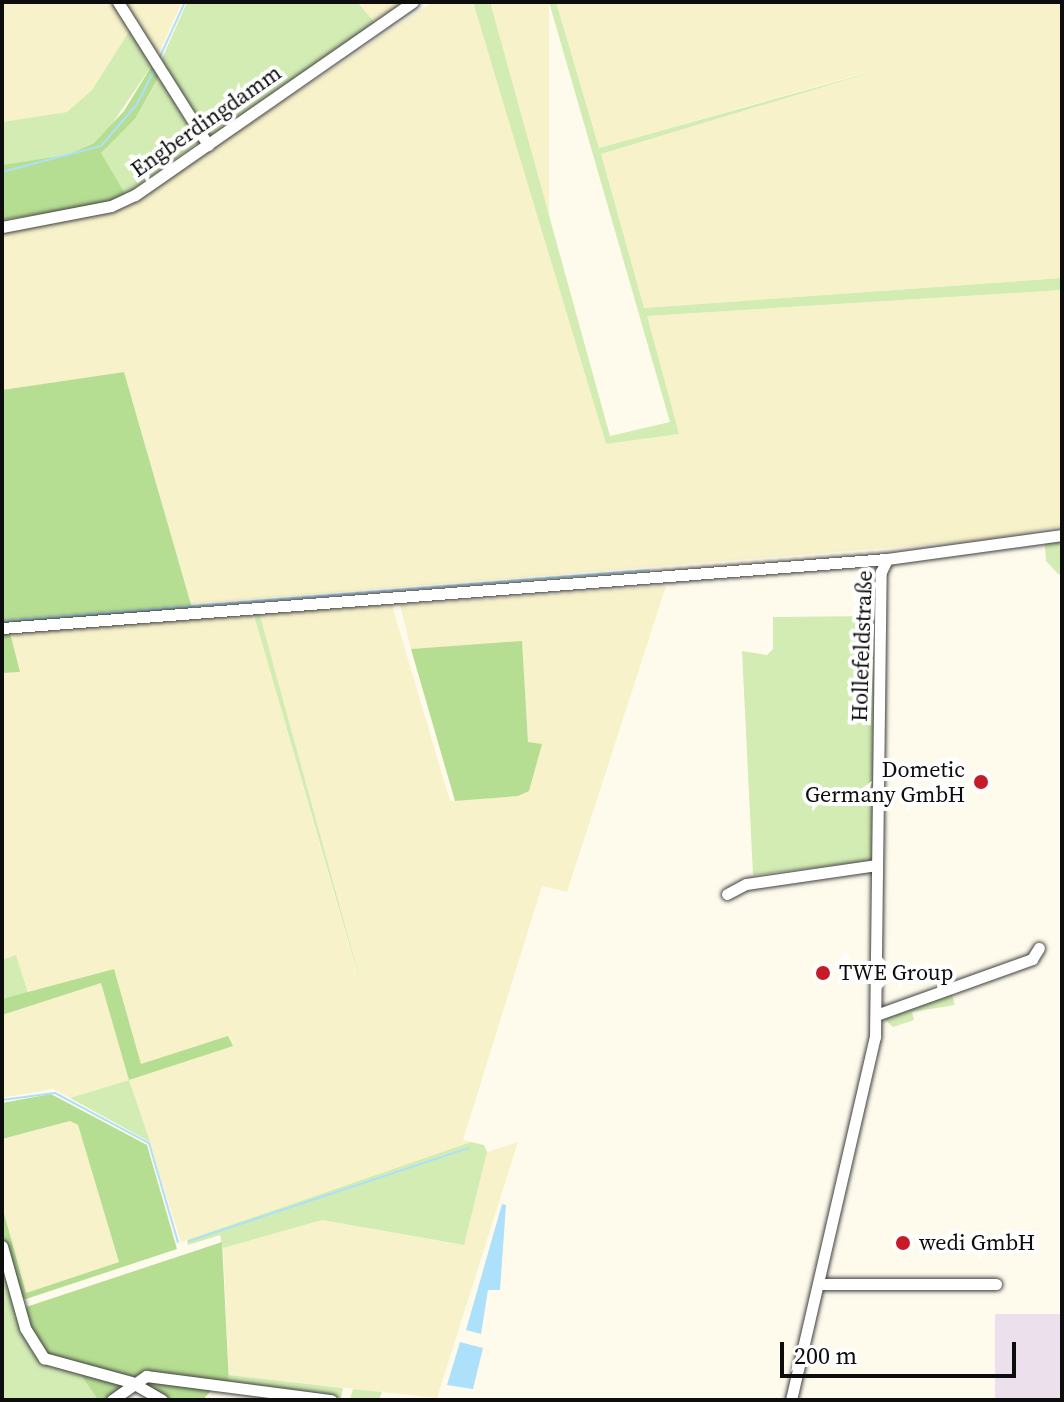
<!DOCTYPE html>
<html>
<head>
<meta charset="utf-8">
<style>
  body { margin:0 }
  #map { position:relative; width:1064px; height:1402px; overflow:hidden; background:#fffbec; font-family:"Source Serif 4",serif }
  div>[style] { position:absolute }
  [style*='--x'] { left:calc(var(--x)*1px); top:calc(var(--y)*1px); width:calc(var(--w)*1px); rotate:calc(var(--a)*1deg) }
  .industrial>* { inset:0; background:#ebe0ec; transform-origin:0 0 }
  .farmland>* { inset:0; background:#f7f2ca; transform-origin:0 0 }
  .green>* { inset:0; background:#d2ecb3 }
  .forest>* { inset:0; background:#b6de92 }
  .water>* { inset:0; background:#ade0fa }
  .stream>* { height:2px; margin:-1px; padding:0 1px; transform-origin:1px; border-radius:1px; background:#ade0fa }
  .roads { filter:drop-shadow(0 0 2px #404040) drop-shadow(0 0 2px #404040) }
  .minor>* { height:11px; margin:-5.5px; padding:0 5.5px; transform-origin:5.5px; border-radius:5.5px; background:#fff }
  .dots>* { width:22px; height:22px; translate:-50% -50%; box-sizing:border-box; border:4px solid #fff; border-radius:50% }
  span { translate:-50% -50%; white-space:nowrap; text-align:center; line-height:1.15; -webkit-text-stroke:8px #fff; paint-order:stroke }
  .street-label { font-size:22px; color:#0d0d0d }
  .poi-label { font-size:22px; color:#0d0d0d }
  .right { translate:-100% -50%; text-align:right }
  .left { translate:0 -50%; text-align:left }
  .frame { position:absolute; inset:0; border:4px solid #0d0d0d; pointer-events:none }
  .scale { position:absolute; left:780px; top:1342px; width:236px; height:36px; box-sizing:border-box; border:4px solid #0d0d0d; border-top:0; padding-left:10px; font-size:24px; line-height:28px; white-space:nowrap; color:#0d0d0d; -webkit-text-stroke:6px #fff; paint-order:stroke }
</style>
</head>
<body>
<div id="map">
  <div class="industrial">
    <div style="left:995px;top:1314px;width:67px;height:86px"></div>
  </div>
  <div class="farmland">
    <div style="clip-path:polygon(2px 2px,114px 2px,132px 27px,92px 90px,67px 112px,2px 122px)"></div>
    <div style="clip-path:polygon(122px 2px,182px 2px,157px 58px)"></div>
    <div style="clip-path:polygon(357px 2px,408px 2px,376px 24px)"></div>
    <div style="clip-path:polygon(433px 2px,473px 2px,606px 444px,679px 434px,646px 316px,1062px 290px,1062px 526px,984px 540px,191px 604px,124px 372px,2px 390px,2px 234px,110px 211px,135px 200px)"></div>
    <div style="left:490px;top:2px;width:59px;height:450px"></div>
    <div style="clip-path:polygon(556px 2px,1062px 2px,1062px 278px,644px 308px,601px 154px,875px 70px,599px 148px)"></div>
    <div style="clip-path:polygon(666px 586px,567px 892px,542px 886px,463px 1140px,471px 1142px,181px 1242px,129px 1080px,70px 1098px,53px 1089px,2px 1098px,2px 1015px,101px 982px,130px 1080px,228px 1037px,141px 1065px,114px 969px,29px 996px,16px 955px,2px 960px,2px 673px,19px 672px,10px 633px,253px 612px,364px 998px,259px 612px,392px 605px,450px 801px,518px 796px,541px 745px,528px 742px,522px 642px,411px 649px,400px 605px)"></div>
    <div style="clip-path:polygon(70px 1121px,78px 1125px,119px 1262px,26px 1293px,2px 1206px,2px 1139px)"></div>
    <div style="clip-path:polygon(518px 1142px,437px 1398px,229px 1375px,223px 1248px,322px 1220px,463px 1245px,487px 1152px)"></div>
  </div>
  <div class="green">
    <div style="clip-path:polygon(187px 2px,357px 2px,376px 24px,209px 138px,160px 63px)"></div>
    <div style="clip-path:polygon(473px 2px,490px 2px,610px 436px,670px 422px,549px 2px,556px 2px,599px 148px,875px 71px,601px 154px,644px 308px,1062px 278px,1062px 290px,647px 316px,679px 434px,606px 444px)"></div>
    <div style="clip-path:polygon(132px 27px,154px 62px,110px 127px,94px 143px,67px 155px,2px 166px,2px 122px,67px 112px,92px 90px)"></div>
    <div style="clip-path:polygon(158px 79px,165px 80px,199px 142px,126px 195px,100px 153px,135px 119px)"></div>
    <div style="clip-path:polygon(1062px 539px,1062px 574px,1058px 574px,1046px 561px,1045px 546px,1047px 541px)"></div>
    <div style="clip-path:polygon(253px 612px,259px 612px,365px 999px)"></div>
    <div style="clip-path:polygon(874px 616px,874px 860px,753px 875px,742px 651px,767px 655px,773px 649px,773px 617px)"></div>
    <div style="clip-path:polygon(16px 955px,29px 996px,2px 999px,2px 960px)"></div>
    <div style="clip-path:polygon(951px 992px,955px 1005px,912px 1012px,914px 1020px,893px 1027px,883px 1018px)"></div>
    <div style="clip-path:polygon(129px 1080px,150px 1142px,70px 1098px)"></div>
    <div style="clip-path:polygon(471px 1142px,484px 1145px,487px 1152px,464px 1245px,322px 1220px,223px 1248px,220px 1235px,188px 1245px,187px 1240px)"></div>
    <div style="clip-path:polygon(2px 1271px,31px 1350px,43px 1362px,79px 1372px,98px 1400px,2px 1400px)"></div>
    <div style="clip-path:polygon(229px 1375px,343px 1388px,341px 1398px,229px 1383px)"></div>
    <div style="clip-path:polygon(353px 1389px,382px 1392px,379px 1400px,350px 1399px)"></div>
  </div>
  <div class="forest">
    <div style="clip-path:polygon(154px 62px,161px 73px,135px 119px,101px 153px,126px 195px,105px 204px,2px 220px,3px 165px,67px 155px,94px 143px,124px 111px)"></div>
    <div style="clip-path:polygon(124px 372px,192px 608px,2px 624px,2px 390px)"></div>
    <div style="clip-path:polygon(2px 633px,10px 633px,20px 672px,2px 673px)"></div>
    <div style="clip-path:polygon(522px 641px,528px 742px,542px 744px,529px 791px,518px 796px,455px 801px,411px 649px)"></div>
    <div style="clip-path:polygon(114px 969px,141px 1064px,228px 1036px,233px 1046px,129px 1080px,101px 983px,2px 1015px,2px 999px)"></div>
    <div style="clip-path:polygon(51px 1094px,147px 1145px,177px 1249px,26px 1299px,20px 1297px,2px 1234px,2px 1206px,26px 1293px,119px 1262px,78px 1125px,70px 1121px,2px 1139px,2px 1103px)"></div>
    <div style="clip-path:polygon(222px 1242px,229px 1383px,148px 1372px,130px 1379px,46px 1355px,37px 1345px,23px 1308px)"></div>
    <div style="clip-path:polygon(79px 1372px,120px 1382px,119px 1388px,107px 1400px,98px 1400px)"></div>
    <div style="clip-path:polygon(156px 1380px,213px 1388px,203px 1400px,168px 1400px,144px 1383px)"></div>
  </div>
  <div class="water">
    <div style="clip-path:polygon(502px 1204px,506px 1205px,500px 1290px,488px 1290px,481px 1334px,466px 1330px)"></div>
    <div style="clip-path:polygon(460px 1342px,483px 1348px,473px 1389px,447px 1385px)"></div>
  </div>
  <div class="stream">
    <div style="--x:159;--y:59;--w:63;--a:-65.5"></div>
    <div style="--x:2;--y:172;--w:102;--a:-14.7"></div>
    <div style="--x:101;--y:146;--w:55;--a:-49.4"></div>
    <div style="--x:137;--y:104;--w:37;--a:-63"></div>
    <div style="--x:2;--y:621;--w:649;--a:-4.51"></div>
    <div style="--x:2;--y:1100;--w:53;--a:-7.5"></div>
    <div style="--x:55;--y:1093;--w:106;--a:28"></div>
    <div style="--x:149;--y:1143;--w:103;--a:73.7"></div>
    <div style="--x:189;--y:1241;--w:295;--a:-18.4"></div>
  </div>
  <div class="roads">
    <div class="minor">
      <div style="--x:118;--y:2;--w:169;--a:57.8"></div>
      <div style="--x:2;--y:227;--w:111;--a:-10.9"></div>
      <div style="--x:111;--y:206;--w:26;--a:-25"></div>
      <div style="--x:135;--y:195;--w:338;--a:-34.8"></div>
      <div style="--x:2;--y:628;--w:888;--a:-4.46"></div>
      <div style="--x:887;--y:559;--w:177;--a:-7.8"></div>
      <div style="--x:727;--y:894;--w:21;--a:-28"></div>
      <div style="--x:746;--y:884;--w:132;--a:-8.3"></div>
      <div style="--x:876;--y:1015;--w:166;--a:-19.7"></div>
      <div style="--x:1032;--y:959;--w:13;--a:-58"></div>
      <div style="--x:2;--y:1246;--w:85;--a:74.3"></div>
      <div style="--x:25;--y:1328;--w:36;--a:58"></div>
      <div style="--x:44;--y:1358;--w:90;--a:15.4"></div>
      <div style="--x:131;--y:1382;--w:36;--a:30"></div>
      <div style="--x:818;--y:1284;--w:178;--a:0"></div>
      <div style="--x:112;--y:1400;--w:42;--a:-35.2"></div>
      <div style="--x:146;--y:1376;--w:187;--a:7.4"></div>
      <div style="--x:791;--y:1400;--w:373;--a:-77"></div>
      <div style="--x:875;--y:1037;--w:465;--a:-89.3"></div>
      <div style="--x:881;--y:572;--w:14;--a:-65"></div>
    </div>
  </div>
  <div class="dots">
    <div style="left:981px;top:782px;background:#c61c29"></div>
    <div style="left:823px;top:973px;background:#c61c29"></div>
    <div style="left:903px;top:1243px;background:#c61c29"></div>
  </div>
  <div class="street-label">
    <span style="left:206px;top:121px;rotate:-35deg">Engberdingdamm</span>
    <span style="left:862px;top:646px;rotate:-88deg">Hollefeldstraße</span>
  </div>
  <div class="poi-label">
    <span class="right" style="left:965px;top:782px">Dometic<br>Germany GmbH</span>
    <span class="left" style="left:839px;top:973px">TWE Group</span>
    <span class="left" style="left:919px;top:1243px">wedi GmbH</span>
  </div>
  <div class="frame"></div>
  <div class="scale">200 m</div>
</div>
</body>
</html>
